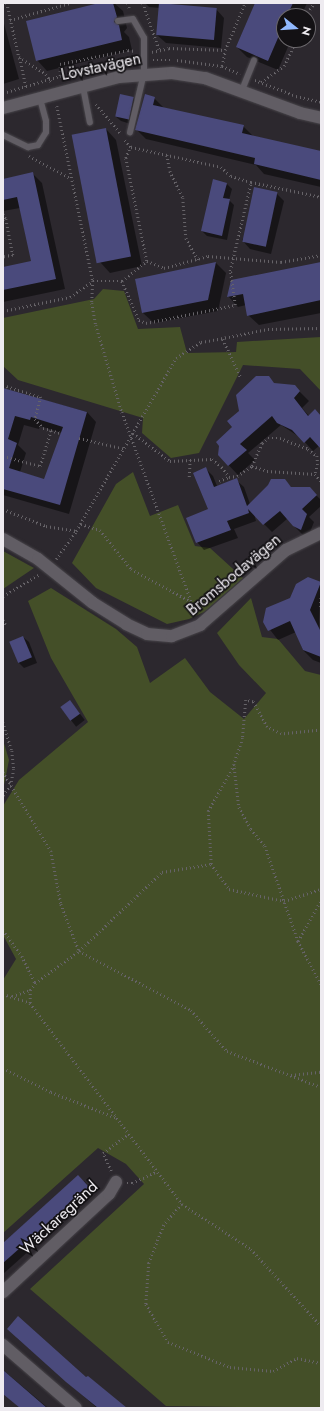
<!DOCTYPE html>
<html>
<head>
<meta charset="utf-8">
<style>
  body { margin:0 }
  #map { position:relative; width:324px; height:1411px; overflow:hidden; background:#2c282e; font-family:Jost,sans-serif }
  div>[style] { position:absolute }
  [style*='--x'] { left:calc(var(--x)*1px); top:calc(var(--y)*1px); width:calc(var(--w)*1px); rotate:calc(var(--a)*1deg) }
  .green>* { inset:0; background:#444f28 }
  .shadow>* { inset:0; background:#0007; transform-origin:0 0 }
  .building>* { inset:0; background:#4a4a7c; transform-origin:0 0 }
  .path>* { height:2.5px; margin-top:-1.25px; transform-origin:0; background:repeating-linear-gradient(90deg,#666368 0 1px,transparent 0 4px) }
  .roads { filter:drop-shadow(0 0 1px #48454a) drop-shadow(0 0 1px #48454a) }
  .lane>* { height:6px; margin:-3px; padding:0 3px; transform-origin:3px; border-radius:3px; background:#615d64 }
  .street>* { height:12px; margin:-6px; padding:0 6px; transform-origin:6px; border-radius:6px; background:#615d64 }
  .secondary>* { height:12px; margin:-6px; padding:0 6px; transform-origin:6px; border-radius:6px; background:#615d64 }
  span { translate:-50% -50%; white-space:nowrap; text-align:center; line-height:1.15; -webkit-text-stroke:3.5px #131114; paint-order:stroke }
  .street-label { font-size:16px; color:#eeebf0 }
  .frame { position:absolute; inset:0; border:4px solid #eeebf0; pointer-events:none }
  .north { position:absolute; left:276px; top:8px; width:40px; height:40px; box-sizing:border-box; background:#131114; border:1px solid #6b686c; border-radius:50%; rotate:107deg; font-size:11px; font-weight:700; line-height:16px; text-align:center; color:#eeebf0 }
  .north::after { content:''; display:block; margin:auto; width:14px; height:18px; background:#90b8fd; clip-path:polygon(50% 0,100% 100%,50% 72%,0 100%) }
</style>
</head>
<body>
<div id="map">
  <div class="green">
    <div style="clip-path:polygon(103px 289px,124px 291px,138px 329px,180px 327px,187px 353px,236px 352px,237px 342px,321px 337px,321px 391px,300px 369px,243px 365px,199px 453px,171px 458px,142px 433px,143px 418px,18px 380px,3px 366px,3px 318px,94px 299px)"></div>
    <div style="clip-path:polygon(133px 472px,150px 516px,178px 505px,195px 546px,210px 548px,243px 578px,204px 612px,189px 619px,167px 624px,96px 588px,72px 563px,116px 484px)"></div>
    <div style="clip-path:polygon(3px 551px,34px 568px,3px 589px)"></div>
    <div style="clip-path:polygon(51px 588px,116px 629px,137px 647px,150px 683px,185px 658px,210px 692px,244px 719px,266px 693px,239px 665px,217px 633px,251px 598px,262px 637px,278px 639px,305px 671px,321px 675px,321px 1408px,166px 1406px,30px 1289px,144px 1184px,126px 1164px,98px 1148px,3px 1233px,3px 980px,16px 959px,3px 935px,3px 806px,19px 780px,88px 722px,51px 658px,28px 601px)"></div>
    <div style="clip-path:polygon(3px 740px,9px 760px,3px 790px)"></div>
  </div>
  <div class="shadow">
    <div style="clip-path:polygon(103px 3px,114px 3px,123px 11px,127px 28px,124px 32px,129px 37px,132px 50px,47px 71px,37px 60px)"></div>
    <div style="clip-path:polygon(145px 3px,216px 9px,224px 18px,221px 48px,166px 43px,157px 35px,160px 8px,149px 7px)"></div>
    <div style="clip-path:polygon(256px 3px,307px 3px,301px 16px,284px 16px,284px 40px,291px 40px,278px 70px,247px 57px,237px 47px)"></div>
    <div style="clip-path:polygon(3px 20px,19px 79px,3px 84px)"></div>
    <div style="clip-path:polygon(133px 98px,139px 104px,134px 125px,121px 121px,115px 116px)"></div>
    <div style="clip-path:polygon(154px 98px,164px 108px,243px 126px,253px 136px,321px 152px,321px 187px,264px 174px,256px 165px,146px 139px,136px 129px)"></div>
    <div style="clip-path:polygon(106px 129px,116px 140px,142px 266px,110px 273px,100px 262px)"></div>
    <div style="clip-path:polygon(32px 173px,42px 183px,65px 289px,3px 302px,3px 268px,32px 262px,20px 208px,3px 211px,3px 180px)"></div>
    <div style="clip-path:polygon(227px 184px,232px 189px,229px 200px,234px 205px,227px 240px,207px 236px,202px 231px)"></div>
    <div style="clip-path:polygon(276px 193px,284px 201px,271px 254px,250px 249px,242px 240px)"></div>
    <div style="clip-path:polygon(216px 263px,226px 273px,218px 311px,154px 323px,143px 313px,136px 280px)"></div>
    <div style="clip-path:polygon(321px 263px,321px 313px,259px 325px,248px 315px,246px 305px,238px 307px,228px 296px)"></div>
    <div style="clip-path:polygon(275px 384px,294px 386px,309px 401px,302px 408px,309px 416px,321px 417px,321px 448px,319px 446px,313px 451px,301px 438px,281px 425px,248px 453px,255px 460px,238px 475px,219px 455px,234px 427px)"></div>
    <div style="clip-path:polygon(evenodd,3px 389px,87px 412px,96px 422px,69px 514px,3px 495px,3px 389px,24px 425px,39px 429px,40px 426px,62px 433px,45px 480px,20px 472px,26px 453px,18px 445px,24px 425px)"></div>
    <div style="clip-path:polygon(206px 469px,213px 476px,217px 486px,236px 480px,244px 487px,250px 504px,284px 480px,292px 488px,309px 488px,321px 500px,321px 506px,309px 517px,314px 522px,308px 537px,302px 534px,287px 519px,272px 532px,254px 514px,256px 521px,234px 529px,238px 538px,204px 550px,197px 542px,209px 510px)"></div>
    <div style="clip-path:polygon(308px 578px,321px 584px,319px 620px,321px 663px,313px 660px,303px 650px,296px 632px,278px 640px,264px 622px,291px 599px)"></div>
    <div style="clip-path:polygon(23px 637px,29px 642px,37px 663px,24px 668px,18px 662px)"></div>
    <div style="left:70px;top:701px;width:24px;height:11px;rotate:52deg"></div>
    <div style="clip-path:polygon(84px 1181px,94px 1193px,3px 1274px,3px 1245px)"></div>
    <div style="clip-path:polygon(16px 1337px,86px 1379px,125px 1408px,97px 1408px)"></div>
    <div style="clip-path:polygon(3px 1370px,48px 1408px,21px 1408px,3px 1393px)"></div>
  </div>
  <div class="building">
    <div style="clip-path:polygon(99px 3px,113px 3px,117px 17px,114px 22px,119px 25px,122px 40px,36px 61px,26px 21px)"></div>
    <div style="left:159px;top:3px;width:58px;height:32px;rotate:5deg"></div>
    <div style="clip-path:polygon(255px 3px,293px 3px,287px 16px,284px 16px,284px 24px,268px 61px,236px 47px)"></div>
    <div style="left:120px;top:94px;width:14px;height:23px;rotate:12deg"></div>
    <div style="clip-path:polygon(145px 94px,155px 97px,153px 105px,244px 125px,242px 133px,321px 151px,321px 180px,254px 164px,255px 158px,135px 130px)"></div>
    <div style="left:106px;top:128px;width:131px;height:35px;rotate:79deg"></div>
    <div style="clip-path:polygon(33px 172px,56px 279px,3px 290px,3px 267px,31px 261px,17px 197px,3px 200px,3px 179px)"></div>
    <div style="clip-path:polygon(213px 179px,227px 183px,223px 198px,230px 199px,222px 236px,201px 231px)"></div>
    <div style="left:254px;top:187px;width:24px;height:56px;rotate:12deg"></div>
    <div style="clip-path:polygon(216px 262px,208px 300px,142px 313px,135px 279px)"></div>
    <div style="clip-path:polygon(321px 262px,321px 300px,247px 316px,243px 294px,227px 297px,231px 280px)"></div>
    <div style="clip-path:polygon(256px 376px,269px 376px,274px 383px,295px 385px,300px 391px,294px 398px,308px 416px,315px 409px,321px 416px,321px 449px,310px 437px,304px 443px,292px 430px,277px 423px,272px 416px,240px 444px,247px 450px,228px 466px,218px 455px,219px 446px,216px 442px,232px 427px,227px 421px,239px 411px,236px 395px)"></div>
    <div style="clip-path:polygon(evenodd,3px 388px,87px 412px,60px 505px,3px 489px,3px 388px,15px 416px,30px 420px,31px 417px,63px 427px,44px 479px,9px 468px,17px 443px,8px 439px,15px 416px)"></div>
    <div style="clip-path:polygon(206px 467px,214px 487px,237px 478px,247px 506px,268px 485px,271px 479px,285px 479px,291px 487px,310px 487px,317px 495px,302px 509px,307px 514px,301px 530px,293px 526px,280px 511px,263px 525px,248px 509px,249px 513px,227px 521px,231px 530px,196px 543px,186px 518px,208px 509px,193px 473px)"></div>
    <div style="clip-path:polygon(308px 577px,321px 582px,310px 610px,321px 632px,321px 657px,303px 650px,290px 621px,268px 631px,263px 622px,266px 608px,290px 598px,296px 584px)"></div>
    <div style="left:23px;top:636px;width:23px;height:15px;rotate:67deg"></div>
    <div style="left:70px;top:700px;width:17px;height:12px;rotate:54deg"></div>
    <div style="clip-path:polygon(78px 1175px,89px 1187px,3px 1263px,3px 1243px)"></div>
    <div style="clip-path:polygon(18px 1316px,86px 1377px,88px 1376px,127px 1408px,98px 1408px,66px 1382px,7px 1329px)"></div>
    <div style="clip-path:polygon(3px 1370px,47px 1408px,20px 1408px,3px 1394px)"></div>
  </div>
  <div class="path">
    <div style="--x:7;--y:3;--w:55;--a:77.5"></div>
    <div style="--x:19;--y:57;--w:32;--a:32"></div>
    <div style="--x:46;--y:74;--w:11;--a:56"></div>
    <div style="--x:128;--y:3;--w:7;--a:74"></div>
    <div style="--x:143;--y:3;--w:49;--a:70.8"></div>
    <div style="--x:305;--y:16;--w:16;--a:-55"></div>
    <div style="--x:10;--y:20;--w:62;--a:-15.8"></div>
    <div style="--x:152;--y:52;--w:17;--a:-13"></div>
    <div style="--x:169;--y:48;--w:56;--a:2"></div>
    <div style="--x:20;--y:58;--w:30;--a:78"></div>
    <div style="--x:153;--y:60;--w:17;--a:0"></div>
    <div style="--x:177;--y:60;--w:45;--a:7.6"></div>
    <div style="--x:222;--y:66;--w:20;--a:24"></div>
    <div style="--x:222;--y:66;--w:16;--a:-79"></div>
    <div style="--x:225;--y:50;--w:51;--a:-66.9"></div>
    <div style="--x:60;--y:76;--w:12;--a:-90"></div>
    <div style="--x:60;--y:64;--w:69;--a:-11.6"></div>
    <div style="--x:128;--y:50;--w:7;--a:8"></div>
    <div style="--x:255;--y:80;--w:44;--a:21.3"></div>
    <div style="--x:296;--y:96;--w:26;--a:13"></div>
    <div style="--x:261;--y:82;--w:28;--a:-35"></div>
    <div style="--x:284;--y:66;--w:29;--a:-65"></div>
    <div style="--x:3;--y:93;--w:59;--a:-16.6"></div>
    <div style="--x:60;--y:76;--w:66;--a:-13.2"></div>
    <div style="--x:124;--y:61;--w:12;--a:-5"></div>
    <div style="--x:96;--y:104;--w:39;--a:50"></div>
    <div style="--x:57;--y:106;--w:179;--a:78.4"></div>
    <div style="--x:93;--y:281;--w:22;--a:93"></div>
    <div style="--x:92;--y:303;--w:22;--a:80"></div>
    <div style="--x:96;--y:325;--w:91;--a:73.4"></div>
    <div style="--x:122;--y:412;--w:215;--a:69.9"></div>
    <div style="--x:125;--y:140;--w:9;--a:49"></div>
    <div style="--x:131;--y:147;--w:92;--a:12.5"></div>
    <div style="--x:221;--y:167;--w:13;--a:42"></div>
    <div style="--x:231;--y:176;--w:21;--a:17"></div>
    <div style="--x:251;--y:182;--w:72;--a:12.1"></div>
    <div style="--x:131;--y:146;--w:13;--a:113"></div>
    <div style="--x:126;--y:158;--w:105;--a:78.5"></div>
    <div style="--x:167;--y:155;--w:16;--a:79"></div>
    <div style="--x:170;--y:171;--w:30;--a:64"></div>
    <div style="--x:183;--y:198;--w:40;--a:85.7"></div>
    <div style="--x:186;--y:238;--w:25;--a:61"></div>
    <div style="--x:29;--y:156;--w:47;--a:28.2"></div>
    <div style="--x:3;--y:214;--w:6;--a:59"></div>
    <div style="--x:6;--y:219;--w:37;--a:79"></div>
    <div style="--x:13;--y:255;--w:10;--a:169"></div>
    <div style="--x:122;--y:281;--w:43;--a:66.4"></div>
    <div style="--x:139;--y:320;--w:8;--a:23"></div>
    <div style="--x:146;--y:323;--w:91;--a:-11.4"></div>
    <div style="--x:235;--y:305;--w:34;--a:-98"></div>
    <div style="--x:230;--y:271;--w:91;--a:-76.7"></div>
    <div style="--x:3;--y:311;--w:68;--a:-11.8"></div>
    <div style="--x:70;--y:297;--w:28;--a:-35"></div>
    <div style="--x:93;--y:281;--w:29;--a:0"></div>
    <div style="--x:122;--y:281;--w:32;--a:-39"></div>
    <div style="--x:147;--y:261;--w:18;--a:22"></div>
    <div style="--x:164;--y:268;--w:46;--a:-15.3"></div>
    <div style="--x:208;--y:256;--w:73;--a:4.7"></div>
    <div style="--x:281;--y:262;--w:41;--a:-9.9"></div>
    <div style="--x:223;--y:339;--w:43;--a:65.2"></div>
    <div style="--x:3;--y:385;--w:40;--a:18"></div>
    <div style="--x:41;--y:397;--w:23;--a:105"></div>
    <div style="--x:35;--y:419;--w:12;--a:48"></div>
    <div style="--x:43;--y:428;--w:19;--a:16"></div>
    <div style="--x:133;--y:433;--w:46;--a:37.1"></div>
    <div style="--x:170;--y:461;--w:42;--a:-2.7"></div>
    <div style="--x:212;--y:459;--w:13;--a:39"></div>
    <div style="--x:222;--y:467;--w:12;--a:55"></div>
    <div style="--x:229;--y:477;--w:8;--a:-7"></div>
    <div style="--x:237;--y:476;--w:18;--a:-34"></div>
    <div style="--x:252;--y:466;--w:16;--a:18"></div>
    <div style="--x:267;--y:471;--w:48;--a:3.6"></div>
    <div style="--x:315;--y:474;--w:9;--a:49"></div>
    <div style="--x:79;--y:438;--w:47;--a:13.4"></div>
    <div style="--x:3;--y:456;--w:38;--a:15"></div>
    <div style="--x:40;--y:466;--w:38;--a:-73"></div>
    <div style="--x:252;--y:466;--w:25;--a:-67"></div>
    <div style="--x:262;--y:443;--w:8;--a:-40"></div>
    <div style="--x:268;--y:438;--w:12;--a:0"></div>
    <div style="--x:280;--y:438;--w:30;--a:21"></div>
    <div style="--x:308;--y:449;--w:11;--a:38"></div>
    <div style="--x:317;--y:456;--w:8;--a:83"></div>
    <div style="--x:318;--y:464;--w:10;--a:107"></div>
    <div style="--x:189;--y:477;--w:17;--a:-87"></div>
    <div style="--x:219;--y:481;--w:11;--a:-22"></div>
    <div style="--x:3;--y:509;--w:46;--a:21.6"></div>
    <div style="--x:46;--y:526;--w:30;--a:9"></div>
    <div style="--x:81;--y:524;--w:20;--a:18"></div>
    <div style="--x:100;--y:530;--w:50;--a:51.5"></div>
    <div style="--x:131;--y:569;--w:67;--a:28.5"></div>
    <div style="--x:56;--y:559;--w:34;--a:-54"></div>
    <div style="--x:76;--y:531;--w:200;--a:-60"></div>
    <div style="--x:176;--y:358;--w:30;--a:-33"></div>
    <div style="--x:201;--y:342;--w:12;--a:-9"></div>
    <div style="--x:213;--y:340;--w:56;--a:-11.3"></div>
    <div style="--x:268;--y:329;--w:53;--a:-1.1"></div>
    <div style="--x:3;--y:596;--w:43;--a:-30.7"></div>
    <div style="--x:321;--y:598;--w:11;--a:90"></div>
    <div style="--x:3;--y:620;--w:6;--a:59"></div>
    <div style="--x:3;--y:722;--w:30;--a:73"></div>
    <div style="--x:12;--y:751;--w:18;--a:84"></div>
    <div style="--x:14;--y:769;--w:16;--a:101"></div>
    <div style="--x:11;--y:785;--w:14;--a:126"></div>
    <div style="--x:321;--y:730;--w:40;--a:174.3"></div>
    <div style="--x:281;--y:734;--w:16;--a:-153"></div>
    <div style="--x:267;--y:727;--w:29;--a:-119"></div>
    <div style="--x:253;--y:702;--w:7;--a:-164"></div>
    <div style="--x:246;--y:700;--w:38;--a:95"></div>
    <div style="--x:243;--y:738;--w:28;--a:109"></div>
    <div style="--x:234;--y:764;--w:43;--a:83.4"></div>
    <div style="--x:239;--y:807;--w:25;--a:61"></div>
    <div style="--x:251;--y:829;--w:22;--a:51"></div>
    <div style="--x:265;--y:846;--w:101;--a:70.8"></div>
    <div style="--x:298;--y:941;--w:49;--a:61.9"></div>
    <div style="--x:3;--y:772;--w:92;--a:58.7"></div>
    <div style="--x:51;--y:851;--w:54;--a:79.3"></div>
    <div style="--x:61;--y:904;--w:50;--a:69"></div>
    <div style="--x:79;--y:951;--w:127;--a:27.8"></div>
    <div style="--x:191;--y:1010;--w:55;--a:48.7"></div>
    <div style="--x:227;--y:1051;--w:101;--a:21"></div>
    <div style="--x:211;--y:864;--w:31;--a:54"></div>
    <div style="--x:229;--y:889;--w:56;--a:12.3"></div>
    <div style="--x:284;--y:901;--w:39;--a:-18"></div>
    <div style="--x:3;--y:930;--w:32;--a:54"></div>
    <div style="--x:22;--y:956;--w:30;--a:64"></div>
    <div style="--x:298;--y:941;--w:47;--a:-60.7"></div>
    <div style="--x:3;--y:994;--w:28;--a:18"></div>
    <div style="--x:30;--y:1003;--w:252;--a:52.9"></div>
    <div style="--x:182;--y:1204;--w:82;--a:33.1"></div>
    <div style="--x:251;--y:1249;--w:104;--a:47.7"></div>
    <div style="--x:12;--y:996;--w:19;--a:-18"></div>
    <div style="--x:30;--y:1003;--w:13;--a:-90"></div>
    <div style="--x:30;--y:990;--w:9;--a:-54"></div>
    <div style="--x:35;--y:983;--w:54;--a:-36"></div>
    <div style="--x:79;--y:951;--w:115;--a:-43.6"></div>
    <div style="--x:162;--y:872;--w:50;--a:-9.3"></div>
    <div style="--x:211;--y:864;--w:53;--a:-93.2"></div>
    <div style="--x:208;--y:811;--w:53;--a:-60.5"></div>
    <div style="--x:3;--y:1068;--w:54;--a:26.6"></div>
    <div style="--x:51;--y:1092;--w:71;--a:21.5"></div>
    <div style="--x:291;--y:1075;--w:30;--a:-6"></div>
    <div style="--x:111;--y:1171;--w:20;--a:-114"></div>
    <div style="--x:103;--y:1153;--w:31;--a:-37"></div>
    <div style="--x:127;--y:1183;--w:5;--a:0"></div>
    <div style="--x:132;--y:1183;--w:26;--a:-25"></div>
    <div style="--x:182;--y:1204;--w:28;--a:131"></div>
    <div style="--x:164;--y:1225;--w:41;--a:111.5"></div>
    <div style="--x:149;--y:1263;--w:41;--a:94.2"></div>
    <div style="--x:146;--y:1304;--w:44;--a:59.9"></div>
    <div style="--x:168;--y:1342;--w:67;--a:22"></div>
    <div style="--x:230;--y:1367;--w:43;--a:5.3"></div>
    <div style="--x:273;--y:1371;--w:27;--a:-28"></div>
    <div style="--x:297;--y:1358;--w:25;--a:12"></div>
  </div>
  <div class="roads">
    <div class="lane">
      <div style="--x:118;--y:21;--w:15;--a:-8"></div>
      <div style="--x:133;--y:19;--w:22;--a:60"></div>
      <div style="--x:144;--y:38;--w:35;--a:90"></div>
      <div style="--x:144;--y:73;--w:61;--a:103.3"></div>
      <div style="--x:83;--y:87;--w:36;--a:79"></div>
      <div style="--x:242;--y:90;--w:32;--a:-68"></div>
      <div style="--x:3;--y:135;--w:28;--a:26"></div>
      <div style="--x:28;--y:147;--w:10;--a:-11"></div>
      <div style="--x:38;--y:145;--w:15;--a:-58"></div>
      <div style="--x:46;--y:132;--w:11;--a:-90"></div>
      <div style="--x:46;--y:121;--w:24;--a:-105"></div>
    </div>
    <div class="street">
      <div style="--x:3;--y:539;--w:40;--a:29.7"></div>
      <div style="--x:38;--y:559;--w:70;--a:38.7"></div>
      <div style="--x:93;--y:603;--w:39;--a:32"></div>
      <div style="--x:126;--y:624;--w:23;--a:25"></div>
      <div style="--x:147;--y:634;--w:25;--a:5"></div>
      <div style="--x:172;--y:636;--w:30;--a:-21"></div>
      <div style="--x:200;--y:625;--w:114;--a:-41.1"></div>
      <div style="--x:286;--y:550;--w:39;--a:-26"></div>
      <div style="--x:3;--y:1292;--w:144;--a:-42.8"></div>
      <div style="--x:109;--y:1194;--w:14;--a:-60"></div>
      <div style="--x:3;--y:1345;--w:96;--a:40.8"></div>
    </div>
    <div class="secondary">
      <div style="--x:3;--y:108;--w:120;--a:-15"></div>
      <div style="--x:119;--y:77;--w:53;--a:-4.3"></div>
      <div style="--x:172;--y:73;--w:33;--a:9"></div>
      <div style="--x:205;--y:78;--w:101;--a:20.2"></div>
      <div style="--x:300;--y:113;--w:22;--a:13"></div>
    </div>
  </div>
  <div class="street-label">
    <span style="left:101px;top:67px;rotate:-12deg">Lövstavägen</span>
    <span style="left:234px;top:575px;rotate:-40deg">Bromsbodavägen</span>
    <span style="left:59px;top:1218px;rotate:-43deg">Wäckaregränd</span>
  </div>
  <div class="frame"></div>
  <div class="north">N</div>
</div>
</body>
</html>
